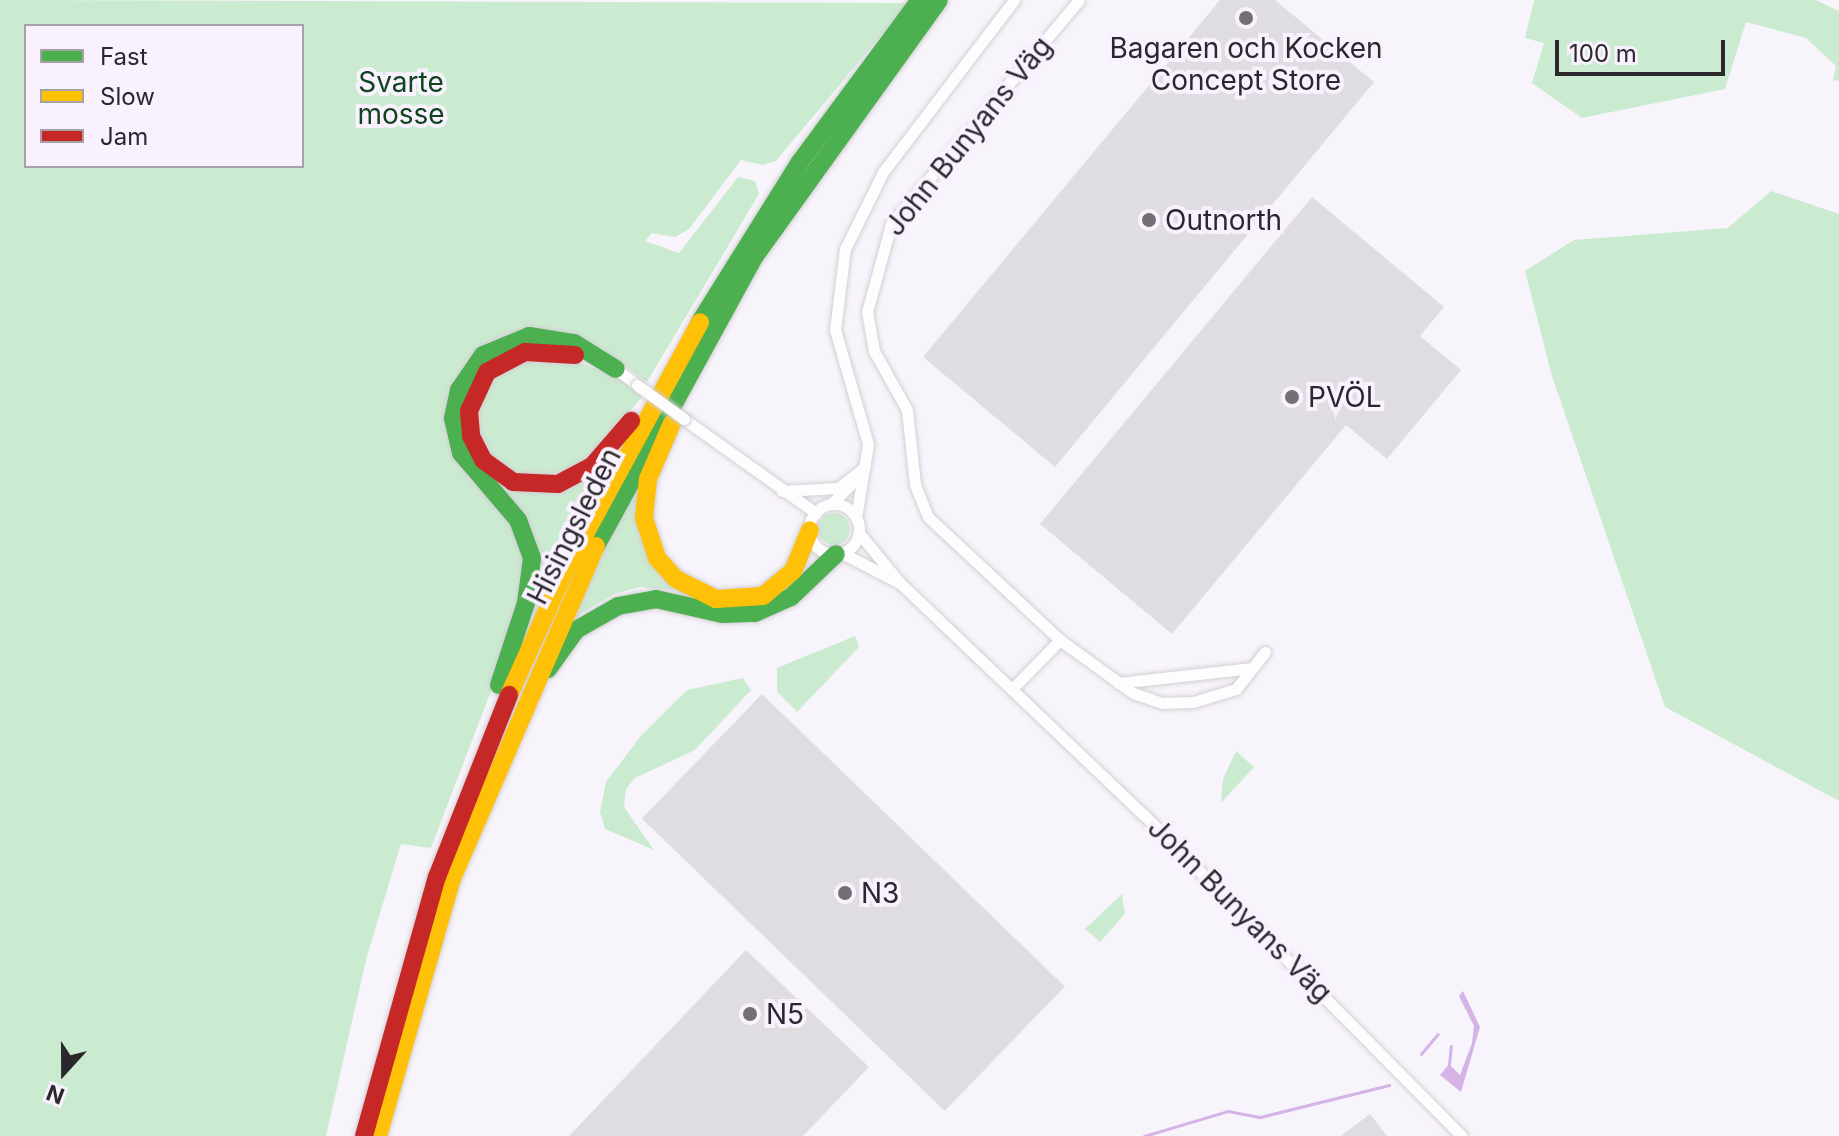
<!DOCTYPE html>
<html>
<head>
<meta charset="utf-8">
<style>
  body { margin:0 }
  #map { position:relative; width:1839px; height:1136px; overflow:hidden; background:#f8f4fb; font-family:Inter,sans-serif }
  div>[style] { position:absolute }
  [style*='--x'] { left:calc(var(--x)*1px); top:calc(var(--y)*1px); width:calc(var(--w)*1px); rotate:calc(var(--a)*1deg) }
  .green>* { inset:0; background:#cbebd1 }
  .round { border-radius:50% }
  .water>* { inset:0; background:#d5b3e7 }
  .stream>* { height:3px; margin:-1.5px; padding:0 1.5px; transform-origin:1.5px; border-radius:1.5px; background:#d5b3e7 }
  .building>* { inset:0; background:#e0dde2; transform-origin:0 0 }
  .roads { filter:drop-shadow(0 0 2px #d2cfd4) drop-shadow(0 0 2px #d2cfd4) }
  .street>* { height:11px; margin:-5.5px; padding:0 5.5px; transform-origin:5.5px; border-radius:5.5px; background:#fefdfe }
  .street>.ring { margin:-5.5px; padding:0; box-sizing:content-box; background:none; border:11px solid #fefdfe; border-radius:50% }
  .fast>* { height:18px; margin:-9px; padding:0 9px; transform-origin:9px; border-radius:9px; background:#4caf50 }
  .slow>* { height:18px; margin:-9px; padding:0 9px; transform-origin:9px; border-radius:9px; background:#ffc107 }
  .jam>* { height:18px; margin:-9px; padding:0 9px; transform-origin:9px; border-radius:9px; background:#c62828 }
  .bridges { filter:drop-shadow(0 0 2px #d2cfd4) drop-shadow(0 0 2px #d2cfd4) }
  .street-bridge>* { height:11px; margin:-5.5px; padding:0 5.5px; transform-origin:5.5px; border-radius:5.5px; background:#fefdfe }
  .dots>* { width:22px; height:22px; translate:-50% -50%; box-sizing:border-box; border:4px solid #f9f1fe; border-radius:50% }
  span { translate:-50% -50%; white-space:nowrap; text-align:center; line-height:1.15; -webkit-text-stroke:8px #f9f1fe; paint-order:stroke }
  .poi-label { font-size:28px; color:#2b282d }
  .left { translate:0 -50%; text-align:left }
  .park-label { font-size:28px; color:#0f451e }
  .street-label { font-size:28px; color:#2b282d }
  .legend { position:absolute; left:24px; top:24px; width:280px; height:144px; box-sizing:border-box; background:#f9f1fe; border:2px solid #a7a1aa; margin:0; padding:10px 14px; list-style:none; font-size:24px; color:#2b282d }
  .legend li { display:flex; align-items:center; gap:16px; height:40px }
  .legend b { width:40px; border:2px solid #a7a1aa }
  .north { position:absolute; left:24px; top:1032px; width:80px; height:80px; -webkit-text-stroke:6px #f9f1fe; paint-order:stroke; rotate:201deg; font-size:22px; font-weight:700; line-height:32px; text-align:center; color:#2b282d }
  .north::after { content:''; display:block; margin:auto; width:28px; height:36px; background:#2b282d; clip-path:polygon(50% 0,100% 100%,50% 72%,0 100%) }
  .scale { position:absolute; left:1555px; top:40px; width:170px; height:36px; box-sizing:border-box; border:4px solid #2b282d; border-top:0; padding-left:10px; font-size:24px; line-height:28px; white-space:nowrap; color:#2b282d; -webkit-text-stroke:6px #f9f1fe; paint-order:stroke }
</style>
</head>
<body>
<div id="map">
  <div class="green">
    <div style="clip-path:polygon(evenodd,0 0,908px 3px,776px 161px,763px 165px,741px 160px,689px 229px,675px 237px,652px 233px,645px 241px,679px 253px,738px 177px,755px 181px,759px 194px,647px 382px,602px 349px,528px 329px,487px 343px,458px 375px,452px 451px,468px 478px,510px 519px,527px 574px,501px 665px,431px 848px,401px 844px,367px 956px,326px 1136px,0 1136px,0 0,26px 26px,302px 26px,302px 166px,26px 166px,26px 26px)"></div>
    <div style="clip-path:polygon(1534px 0,1816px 0,1839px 11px,1839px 81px,1833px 80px,1836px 66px,1806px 38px,1746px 22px,1725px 89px,1582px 118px,1532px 83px,1544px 43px,1525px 38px)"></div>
    <div style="clip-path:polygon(1771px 191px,1839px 214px,1839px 801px,1665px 707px,1552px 376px,1525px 271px,1574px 240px,1728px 228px)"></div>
    <div style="clip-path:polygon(566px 358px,616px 376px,643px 396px,576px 471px,524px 480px,482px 452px,474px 406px,480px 391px,517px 360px)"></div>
    <div style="clip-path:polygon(620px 448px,548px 593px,520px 650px,538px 566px,476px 460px,525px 491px)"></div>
    <div style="clip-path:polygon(644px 464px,655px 568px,674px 590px,640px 587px,614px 594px,580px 614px,553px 641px)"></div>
    <div class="round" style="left:818px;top:513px;width:32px;height:32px"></div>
    <div style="clip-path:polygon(855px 636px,859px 647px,797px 712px,777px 692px,777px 668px)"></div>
    <div style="clip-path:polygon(743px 678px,751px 690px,695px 750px,635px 778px,626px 789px,624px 807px,654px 850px,605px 829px,600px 812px,606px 782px,640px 737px,687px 690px)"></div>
    <div style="clip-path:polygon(1236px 751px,1254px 767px,1221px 803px,1223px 779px)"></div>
    <div style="clip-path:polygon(1122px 894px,1125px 914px,1100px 942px,1085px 929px)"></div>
  </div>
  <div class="water">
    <div style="clip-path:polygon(1463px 991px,1480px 1027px,1461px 1092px,1440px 1075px,1449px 1064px,1460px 1075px,1472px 1043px,1474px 1026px,1459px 996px)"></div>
  </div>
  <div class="stream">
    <div style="--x:1421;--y:1054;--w:26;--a:-50"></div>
    <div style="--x:1449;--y:1064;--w:18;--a:-84"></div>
    <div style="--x:1144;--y:1136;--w:88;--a:-16.6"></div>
    <div style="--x:1228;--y:1111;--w:33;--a:11"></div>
    <div style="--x:1260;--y:1117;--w:133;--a:-13.9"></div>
  </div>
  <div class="building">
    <div style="clip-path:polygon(1220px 0,1275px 0,1374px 82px,1055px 467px,923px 357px)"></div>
    <div style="clip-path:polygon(1312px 197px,1444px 307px,1420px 336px,1461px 370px,1387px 459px,1346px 425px,1172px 634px,1040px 524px)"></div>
    <div style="left:762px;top:694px;width:421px;height:173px;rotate:44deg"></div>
    <div style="clip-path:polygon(746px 950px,869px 1067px,803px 1136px,569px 1136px)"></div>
    <div style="clip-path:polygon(1370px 1114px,1387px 1136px,1341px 1136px)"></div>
  </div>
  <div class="roads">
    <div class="street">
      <div style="--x:616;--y:369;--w:26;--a:37"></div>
      <div style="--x:684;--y:419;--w:162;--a:35.5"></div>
      <div style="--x:782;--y:491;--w:56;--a:-3.1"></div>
      <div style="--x:838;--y:488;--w:34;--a:-38"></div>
      <div style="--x:831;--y:504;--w:42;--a:-45"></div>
      <div class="ring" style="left:809px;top:504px;width:39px;height:39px"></div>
      <div style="--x:856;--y:518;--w:75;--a:-80.8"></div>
      <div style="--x:868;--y:444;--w:119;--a:-106.1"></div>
      <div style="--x:835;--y:330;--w:82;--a:-83"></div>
      <div style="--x:845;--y:249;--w:86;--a:-63.7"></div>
      <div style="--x:883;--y:172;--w:216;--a:-52.7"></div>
      <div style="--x:859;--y:533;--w:63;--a:50.8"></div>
      <div style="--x:899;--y:582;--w:337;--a:43.6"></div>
      <div style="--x:1143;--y:814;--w:453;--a:45.3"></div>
      <div style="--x:842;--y:553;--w:63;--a:27.4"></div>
      <div style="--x:1060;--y:640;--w:180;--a:-137"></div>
      <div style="--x:928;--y:517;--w:35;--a:-112"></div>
      <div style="--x:915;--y:484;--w:74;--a:-96.2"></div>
      <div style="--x:907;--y:410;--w:68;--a:-119.2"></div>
      <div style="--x:874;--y:351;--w:40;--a:-100"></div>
      <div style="--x:867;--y:312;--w:91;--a:-74.7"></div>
      <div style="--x:891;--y:224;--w:292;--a:-50"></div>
      <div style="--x:1118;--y:683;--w:135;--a:-6.4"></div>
      <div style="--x:1012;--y:689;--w:69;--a:-45.6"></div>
      <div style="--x:1060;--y:640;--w:90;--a:36"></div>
      <div style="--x:1133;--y:693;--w:31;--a:19"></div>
      <div style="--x:1162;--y:703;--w:31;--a:-2"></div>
      <div style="--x:1193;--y:702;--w:45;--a:-16.8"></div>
      <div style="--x:1236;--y:689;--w:47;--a:-51.9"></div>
    </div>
    <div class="fast">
      <div style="--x:700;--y:322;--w:189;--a:-58"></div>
      <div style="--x:800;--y:162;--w:202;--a:-53.5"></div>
      <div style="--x:596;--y:546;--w:331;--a:-61.3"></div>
      <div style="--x:755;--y:256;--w:315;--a:-54.3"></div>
      <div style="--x:548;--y:669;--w:48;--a:-54.3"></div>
      <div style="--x:576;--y:630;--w:48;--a:-29.7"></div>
      <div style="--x:618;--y:606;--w:39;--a:-10"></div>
      <div style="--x:656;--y:599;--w:68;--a:12.8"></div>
      <div style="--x:722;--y:614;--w:33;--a:-2"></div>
      <div style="--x:755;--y:613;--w:39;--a:-24"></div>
      <div style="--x:791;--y:597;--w:62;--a:-43.7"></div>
      <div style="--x:499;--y:685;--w:86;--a:-71.8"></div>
      <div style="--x:526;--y:603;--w:45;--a:-82.4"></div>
      <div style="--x:532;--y:558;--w:40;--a:-110.2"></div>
      <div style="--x:518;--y:520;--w:88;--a:-130.4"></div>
      <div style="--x:461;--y:453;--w:36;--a:-103"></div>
      <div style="--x:453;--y:418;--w:29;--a:-78"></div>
      <div style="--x:459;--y:390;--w:42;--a:-55.6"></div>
      <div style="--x:483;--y:355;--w:50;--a:-22.4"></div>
      <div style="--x:529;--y:336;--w:46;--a:8.8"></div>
      <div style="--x:574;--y:343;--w:49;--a:31.8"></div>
    </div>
    <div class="slow">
      <div style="--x:672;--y:423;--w:61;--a:113.2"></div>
      <div style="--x:648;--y:479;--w:39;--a:96"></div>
      <div style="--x:644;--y:518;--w:42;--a:72"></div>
      <div style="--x:657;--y:558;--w:28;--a:48"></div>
      <div style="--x:676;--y:579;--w:45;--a:26.6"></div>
      <div style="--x:716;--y:599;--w:47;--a:-3.7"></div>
      <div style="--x:763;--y:596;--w:39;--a:-40"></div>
      <div style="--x:793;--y:571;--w:44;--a:-67.5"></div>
      <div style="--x:509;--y:695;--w:136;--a:-65.7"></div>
      <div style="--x:565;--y:571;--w:283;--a:-61.5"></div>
      <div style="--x:378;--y:1136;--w:265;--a:-74"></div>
      <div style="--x:451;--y:881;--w:365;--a:-66.6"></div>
    </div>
    <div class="jam">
      <div style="--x:575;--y:355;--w:50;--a:-176.6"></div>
      <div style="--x:525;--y:352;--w:43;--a:152.2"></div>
      <div style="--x:487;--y:372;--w:43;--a:114.8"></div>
      <div style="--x:469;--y:411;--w:25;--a:85"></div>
      <div style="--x:471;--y:436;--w:27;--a:63"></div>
      <div style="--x:483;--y:460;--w:37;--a:36"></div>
      <div style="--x:513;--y:482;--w:45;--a:2.5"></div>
      <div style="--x:558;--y:484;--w:38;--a:-28"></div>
      <div style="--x:592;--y:466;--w:60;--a:-49.1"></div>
      <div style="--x:364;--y:1136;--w:269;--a:-74.3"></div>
      <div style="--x:437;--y:877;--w:196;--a:-68.4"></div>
    </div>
  </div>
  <div class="bridges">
    <div class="street-bridge">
      <div style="--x:637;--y:385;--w:58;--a:35.9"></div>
    </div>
  </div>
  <div class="dots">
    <div style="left:1246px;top:18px;background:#736f75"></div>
    <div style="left:1149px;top:220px;background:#736f75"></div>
    <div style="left:1292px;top:397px;background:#736f75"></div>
    <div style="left:845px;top:893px;background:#736f75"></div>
    <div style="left:750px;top:1014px;background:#736f75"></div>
  </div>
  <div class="poi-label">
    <span style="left:1246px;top:64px">Bagaren och Kocken<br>Concept Store</span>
    <span class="left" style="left:1165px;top:220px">Outnorth</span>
    <span class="left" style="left:1308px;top:397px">PVÖL</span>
    <span class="left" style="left:861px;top:893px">N3</span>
    <span class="left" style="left:766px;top:1014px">N5</span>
  </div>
  <div class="park-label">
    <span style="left:401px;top:98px">Svarte<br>mosse</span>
  </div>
  <div class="street-label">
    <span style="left:968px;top:136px;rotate:-51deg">John Bunyans Väg</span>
    <span style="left:574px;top:526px;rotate:-63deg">Hisingsleden</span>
    <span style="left:1240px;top:910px;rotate:45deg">John Bunyans Väg</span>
  </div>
  <ul class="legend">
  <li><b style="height:10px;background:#4caf50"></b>Fast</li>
  <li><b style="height:10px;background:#ffc107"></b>Slow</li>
  <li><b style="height:10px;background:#c62828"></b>Jam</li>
  </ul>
  <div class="north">N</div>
  <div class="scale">100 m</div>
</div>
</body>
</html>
